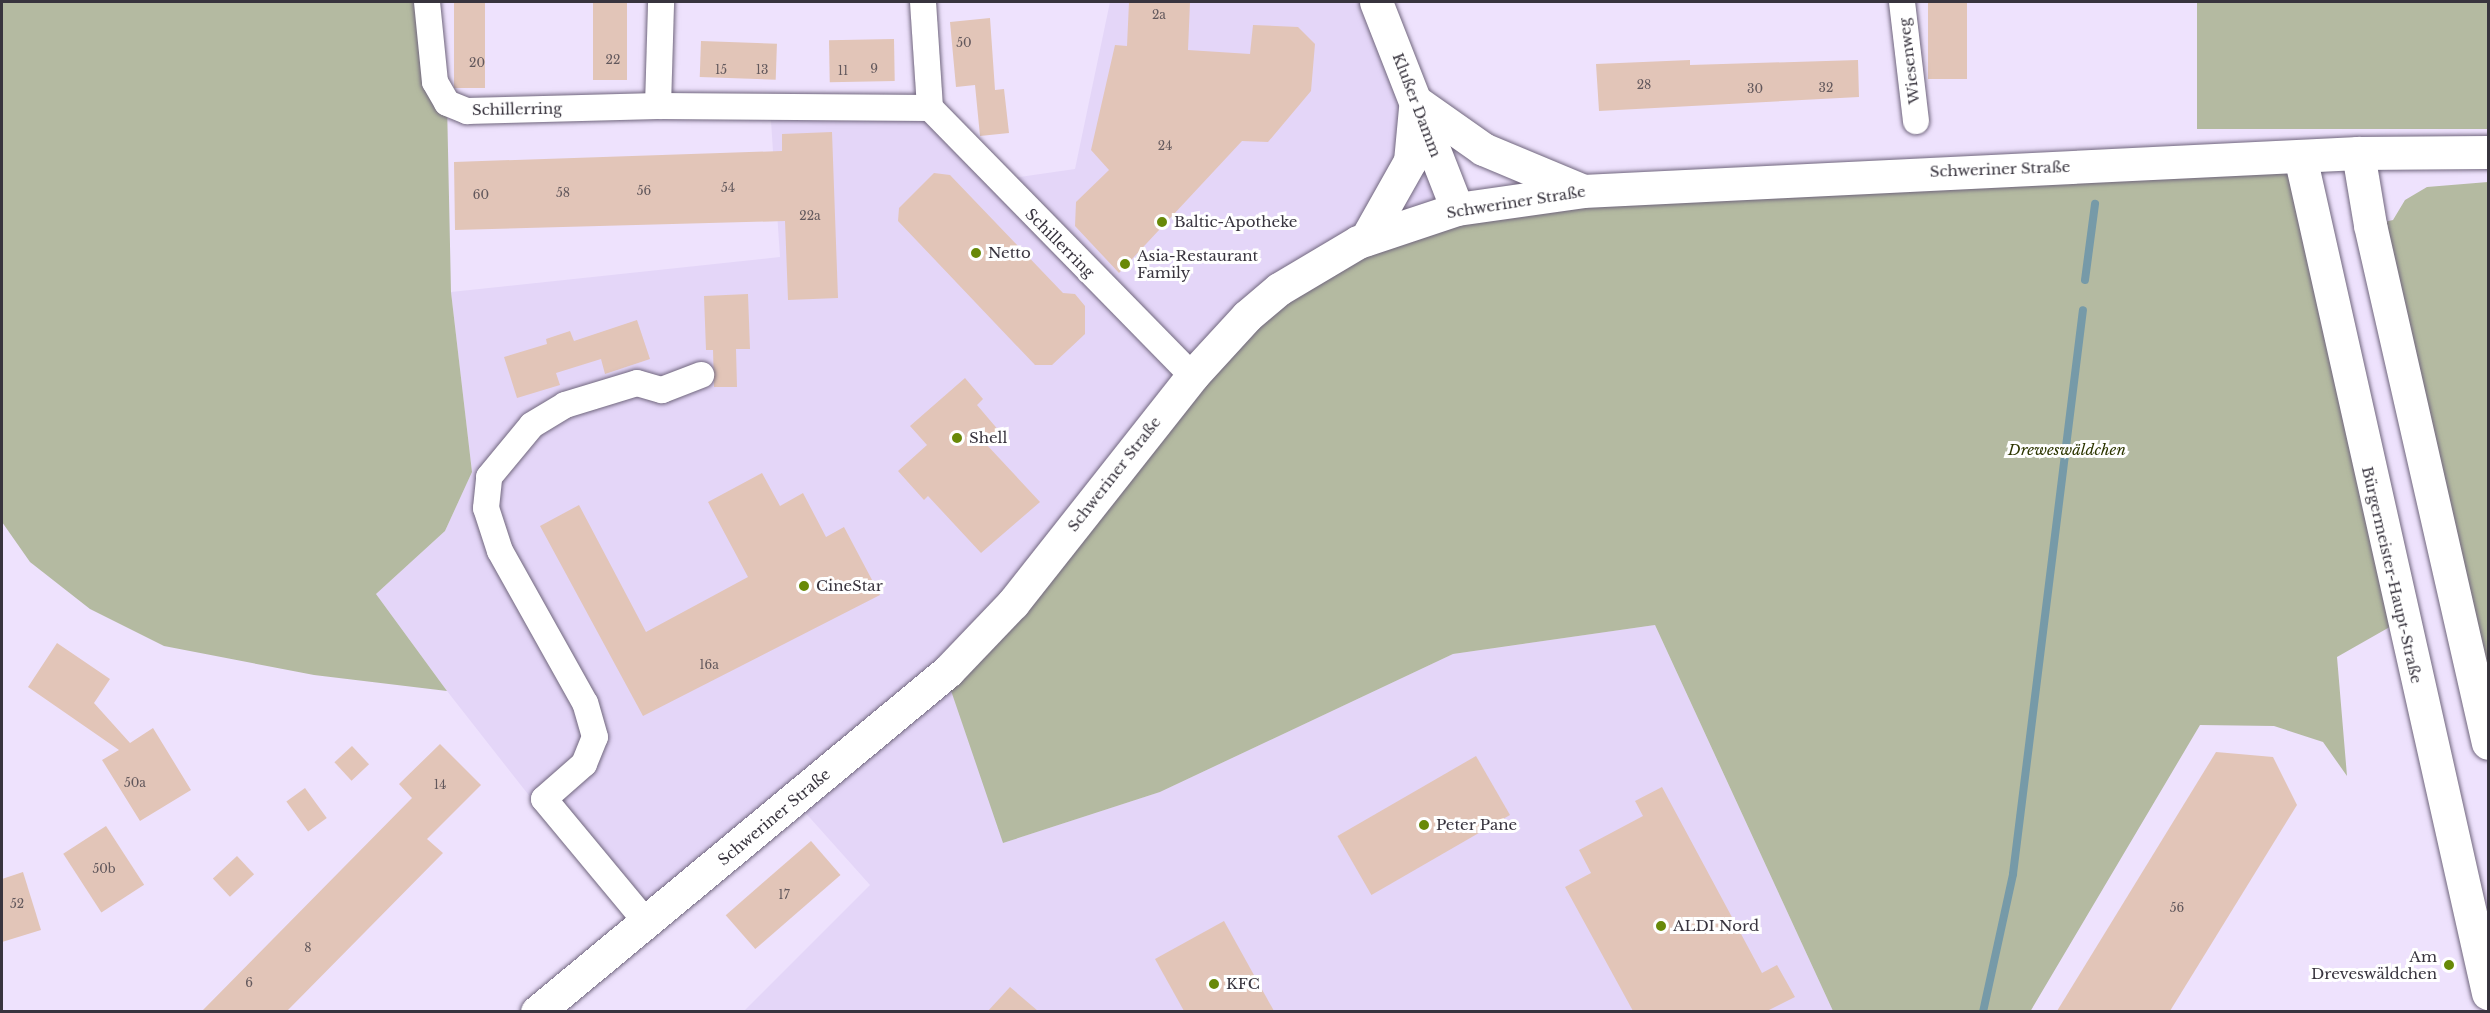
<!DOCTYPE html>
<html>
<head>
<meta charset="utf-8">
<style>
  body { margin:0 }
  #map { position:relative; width:2490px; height:1013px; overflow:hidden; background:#eee2fd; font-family:"Libre Baskerville",serif }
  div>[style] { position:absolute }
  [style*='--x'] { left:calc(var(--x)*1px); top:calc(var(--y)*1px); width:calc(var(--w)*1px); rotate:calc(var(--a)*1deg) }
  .built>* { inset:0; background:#e4d6f8 }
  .green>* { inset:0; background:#b4baa1; transform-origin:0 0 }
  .stream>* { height:8px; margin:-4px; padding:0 4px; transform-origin:4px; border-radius:4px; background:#769aa8 }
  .building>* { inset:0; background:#e2c5b8; transform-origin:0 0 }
  .roads { filter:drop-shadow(0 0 2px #70667d) drop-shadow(0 0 2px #70667d) }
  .street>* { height:26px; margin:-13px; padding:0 13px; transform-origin:13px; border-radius:13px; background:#fff }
  .secondary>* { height:33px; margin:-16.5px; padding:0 16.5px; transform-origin:16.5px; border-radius:16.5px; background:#fff }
  .dots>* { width:16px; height:16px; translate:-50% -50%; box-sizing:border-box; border:3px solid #fff; border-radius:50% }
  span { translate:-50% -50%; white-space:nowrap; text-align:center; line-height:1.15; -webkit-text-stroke:6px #fff; paint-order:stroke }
  .number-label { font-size:12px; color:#62585c }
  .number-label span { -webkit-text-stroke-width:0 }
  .street-label { font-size:15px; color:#38343e }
  .poi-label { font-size:15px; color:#38343e }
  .left { translate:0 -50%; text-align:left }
  .right { translate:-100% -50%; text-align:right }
  .park-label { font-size:15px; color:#2d3600; font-style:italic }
  .frame { position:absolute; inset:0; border:3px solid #38343e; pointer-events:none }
</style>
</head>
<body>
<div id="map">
  <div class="built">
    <div style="clip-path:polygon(1110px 2px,1376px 2px,1457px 209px,948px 671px,1003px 843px,1160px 792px,1453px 654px,1655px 625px,1833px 1011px,744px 1011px,870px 885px,794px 800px,636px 932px,447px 691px,376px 594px,445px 531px,472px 472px,451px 292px,780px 257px,770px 106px,930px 108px,998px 180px,1075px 169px)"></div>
  </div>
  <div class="green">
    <div style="clip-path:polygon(2px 2px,427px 2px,447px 103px,451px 292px,472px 472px,445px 531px,376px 594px,447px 691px,314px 675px,164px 646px,90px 609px,30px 562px,2px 522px)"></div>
    <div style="left:2197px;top:2px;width:291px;height:127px"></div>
    <div style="clip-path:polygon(2300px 156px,2402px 620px,2337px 657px,2347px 776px,2323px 742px,2274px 726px,2200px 725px,2030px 1012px,1833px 1011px,1655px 625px,1453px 654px,1160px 792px,1003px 843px,945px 673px,1247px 316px,1457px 209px)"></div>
    <div style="clip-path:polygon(2488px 182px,2488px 743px,2370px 225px,2393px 220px,2405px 200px,2427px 187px)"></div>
  </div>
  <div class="stream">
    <div style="--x:2085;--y:280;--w:77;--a:-82.5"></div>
    <div style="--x:1983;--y:1012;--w:141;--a:-77.7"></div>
    <div style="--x:2013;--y:874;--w:568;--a:-82.93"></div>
  </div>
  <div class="building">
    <div style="left:454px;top:2px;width:31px;height:86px"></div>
    <div style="left:593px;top:2px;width:34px;height:78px"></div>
    <div style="clip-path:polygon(1129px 2px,1190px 2px,1188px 50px,1250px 54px,1253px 25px,1298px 27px,1315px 44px,1311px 91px,1268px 142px,1242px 141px,1119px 273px,1075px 226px,1076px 202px,1109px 170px,1091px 150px,1115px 45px,1127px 46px)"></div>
    <div style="left:1928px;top:2px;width:39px;height:77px"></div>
    <div style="clip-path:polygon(990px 18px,995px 90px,1004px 89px,1009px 133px,980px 136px,975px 85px,956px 87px,950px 22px)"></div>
    <div style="left:894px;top:39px;width:42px;height:65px;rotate:89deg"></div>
    <div style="left:701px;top:41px;width:76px;height:36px;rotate:2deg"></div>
    <div style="clip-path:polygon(1690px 60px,1690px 65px,1858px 60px,1859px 97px,1599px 111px,1596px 64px)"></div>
    <div style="clip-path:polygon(832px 132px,838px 298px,788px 300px,785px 221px,455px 230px,454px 162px,782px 151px,782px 134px)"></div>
    <div style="clip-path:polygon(934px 173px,950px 175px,1063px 293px,1075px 294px,1085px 306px,1085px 334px,1052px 365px,1035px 365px,898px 221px,899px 208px)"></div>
    <div style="clip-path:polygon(748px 294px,750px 349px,736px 349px,737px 387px,714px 387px,713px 350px,706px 350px,704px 296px)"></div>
    <div style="clip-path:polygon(637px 320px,650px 359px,605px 374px,601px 359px,556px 373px,560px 385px,517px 398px,504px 357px,547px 344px,546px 339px,570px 331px,574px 341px)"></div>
    <div style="clip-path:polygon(965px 378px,983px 399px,977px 405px,1000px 432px,986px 444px,1040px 502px,981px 553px,928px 496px,924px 500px,898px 471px,927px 445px,910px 426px)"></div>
    <div style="clip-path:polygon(762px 473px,780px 506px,803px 493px,826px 537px,844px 527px,880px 595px,643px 716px,540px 526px,579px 505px,646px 632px,748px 577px,708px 502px)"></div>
    <div style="clip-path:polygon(57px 643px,110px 679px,94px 703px,130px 743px,153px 728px,191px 790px,140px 821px,102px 760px,119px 750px,28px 687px)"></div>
    <div style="clip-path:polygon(440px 744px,481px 785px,427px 839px,443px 853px,287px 1011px,202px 1011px,412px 798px,399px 784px)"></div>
    <div style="left:352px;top:746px;width:25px;height:24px;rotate:47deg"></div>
    <div style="clip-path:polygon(2216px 752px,2273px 757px,2297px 805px,2170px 1011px,2057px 1011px)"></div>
    <div style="left:1476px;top:756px;width:68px;height:160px;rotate:60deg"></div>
    <div style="clip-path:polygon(1662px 787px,1762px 973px,1777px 965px,1795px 997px,1767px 1011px,1633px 1011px,1565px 887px,1591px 873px,1579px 850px,1643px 816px,1635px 801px)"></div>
    <div style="left:305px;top:788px;width:37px;height:23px;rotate:54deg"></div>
    <div style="left:106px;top:826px;width:70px;height:51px;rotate:57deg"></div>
    <div style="left:811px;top:841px;width:45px;height:113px;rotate:49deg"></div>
    <div style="left:237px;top:856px;width:25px;height:33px;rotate:47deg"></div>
    <div style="clip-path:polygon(23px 872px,41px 930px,2px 942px,2px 879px)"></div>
    <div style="clip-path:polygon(1224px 921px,1274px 1011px,1184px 1011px,1155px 959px)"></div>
    <div style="clip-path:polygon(1010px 987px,1038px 1011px,988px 1011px)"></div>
  </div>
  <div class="roads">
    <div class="street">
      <div style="--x:427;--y:2;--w:80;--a:84.3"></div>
      <div style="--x:435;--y:82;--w:24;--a:60"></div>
      <div style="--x:447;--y:103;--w:22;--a:22"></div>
      <div style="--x:467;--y:111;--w:191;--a:-1.5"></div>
      <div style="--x:658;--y:106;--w:272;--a:0.4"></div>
      <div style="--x:923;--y:2;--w:106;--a:86.2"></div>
      <div style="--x:930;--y:108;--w:375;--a:45.6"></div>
      <div style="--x:1902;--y:2;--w:120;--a:83.3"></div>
      <div style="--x:658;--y:106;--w:104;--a:-88.3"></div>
      <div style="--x:647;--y:923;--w:161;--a:-129.7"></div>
      <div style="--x:544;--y:799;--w:53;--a:-41.2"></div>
      <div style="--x:584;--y:764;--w:29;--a:-68"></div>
      <div style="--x:595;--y:737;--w:35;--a:-106"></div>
      <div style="--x:585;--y:703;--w:174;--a:-119.2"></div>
      <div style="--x:500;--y:551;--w:45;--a:-108"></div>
      <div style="--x:486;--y:508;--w:31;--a:-84"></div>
      <div style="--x:489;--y:477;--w:67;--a:-50.4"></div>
      <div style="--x:532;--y:425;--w:39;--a:-31"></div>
      <div style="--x:565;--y:405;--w:75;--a:-17"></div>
      <div style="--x:637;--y:383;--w:26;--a:16"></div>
      <div style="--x:662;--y:390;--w:42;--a:-21"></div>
    </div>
    <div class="secondary">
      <div style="--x:1376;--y:2;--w:222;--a:68.6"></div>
      <div style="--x:1415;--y:101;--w:83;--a:35.2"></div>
      <div style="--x:1483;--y:149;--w:106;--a:22.7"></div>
      <div style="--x:2358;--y:153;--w:73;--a:80.5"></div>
      <div style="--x:2370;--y:225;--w:531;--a:77.17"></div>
      <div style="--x:2300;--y:156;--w:858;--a:77.34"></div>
      <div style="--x:1366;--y:239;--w:90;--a:-60.6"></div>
      <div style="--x:1410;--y:161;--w:53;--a:-84.6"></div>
      <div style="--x:537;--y:1012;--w:534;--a:-39.68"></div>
      <div style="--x:948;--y:671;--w:94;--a:-46.3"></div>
      <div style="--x:1013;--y:603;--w:289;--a:-51.7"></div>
      <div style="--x:1192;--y:376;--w:81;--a:-47.5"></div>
      <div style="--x:1247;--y:316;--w:42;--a:-40.2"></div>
      <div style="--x:1279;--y:289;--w:92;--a:-30.7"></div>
      <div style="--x:1358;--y:242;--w:104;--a:-18.4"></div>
      <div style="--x:1457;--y:209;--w:127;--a:-8.1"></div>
      <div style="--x:1583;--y:191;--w:776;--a:-2.81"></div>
      <div style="--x:2358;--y:153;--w:130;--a:-0.4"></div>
    </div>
  </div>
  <div class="dots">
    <div style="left:1162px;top:222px;background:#688908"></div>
    <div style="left:976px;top:253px;background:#688908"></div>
    <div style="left:1125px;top:264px;background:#688908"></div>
    <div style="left:957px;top:438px;background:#688908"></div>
    <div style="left:804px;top:586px;background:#688908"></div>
    <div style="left:1424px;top:825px;background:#688908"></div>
    <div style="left:1661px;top:926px;background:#688908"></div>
    <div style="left:2449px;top:965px;background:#688908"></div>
    <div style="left:1214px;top:984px;background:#688908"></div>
  </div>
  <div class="number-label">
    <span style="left:1159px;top:15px">2a</span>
    <span style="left:964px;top:43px">50</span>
    <span style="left:613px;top:60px">22</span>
    <span style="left:477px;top:63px">20</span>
    <span style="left:874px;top:69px">9</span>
    <span style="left:721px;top:70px">15</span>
    <span style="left:762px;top:70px">13</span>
    <span style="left:843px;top:71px">11</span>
    <span style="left:1644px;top:85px">28</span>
    <span style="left:1826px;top:88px">32</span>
    <span style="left:1755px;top:89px">30</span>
    <span style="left:1165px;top:146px">24</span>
    <span style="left:728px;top:188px">54</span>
    <span style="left:644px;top:191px">56</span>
    <span style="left:563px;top:193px">58</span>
    <span style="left:481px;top:195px">60</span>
    <span style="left:810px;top:216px">22a</span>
    <span style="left:709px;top:665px">16a</span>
    <span style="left:135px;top:783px">50a</span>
    <span style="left:440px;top:785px">14</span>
    <span style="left:104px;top:869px">50b</span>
    <span style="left:784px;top:895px">17</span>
    <span style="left:17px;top:904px">52</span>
    <span style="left:2177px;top:908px">56</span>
    <span style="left:308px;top:948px">8</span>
    <span style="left:249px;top:983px">6</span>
  </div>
  <div class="street-label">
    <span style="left:1909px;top:61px;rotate:-97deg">Wiesenweg</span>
    <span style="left:1417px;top:105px;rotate:69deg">Klußer Damm</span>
    <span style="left:517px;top:109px;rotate:-1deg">Schillerring</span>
    <span style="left:2000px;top:169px;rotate:-2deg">Schweriner Straße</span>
    <span style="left:1516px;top:202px;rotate:-9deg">Schweriner Straße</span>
    <span style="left:1060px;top:243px;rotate:45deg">Schillerring</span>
    <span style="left:1114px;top:474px;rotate:-52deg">Schweriner Straße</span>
    <span style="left:2392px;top:575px;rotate:77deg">Bürgermeister-Haupt-Straße</span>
    <span style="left:774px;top:817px;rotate:-40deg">Schweriner Straße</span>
  </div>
  <div class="poi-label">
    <span class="left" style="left:1174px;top:222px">Baltic-Apotheke</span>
    <span class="left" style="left:988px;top:253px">Netto</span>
    <span class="left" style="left:1137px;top:264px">Asia-Restaurant<br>Family</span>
    <span class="left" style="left:969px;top:438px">Shell</span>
    <span class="left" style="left:816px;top:586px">CineStar</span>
    <span class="left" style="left:1436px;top:825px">Peter Pane</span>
    <span class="left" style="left:1673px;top:926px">ALDI Nord</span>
    <span class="right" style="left:2437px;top:965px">Am<br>Dreveswäldchen</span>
    <span class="left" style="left:1226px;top:984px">KFC</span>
  </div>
  <div class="park-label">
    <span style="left:2067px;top:450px">Dreweswäldchen</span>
  </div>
  <div class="frame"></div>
</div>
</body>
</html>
